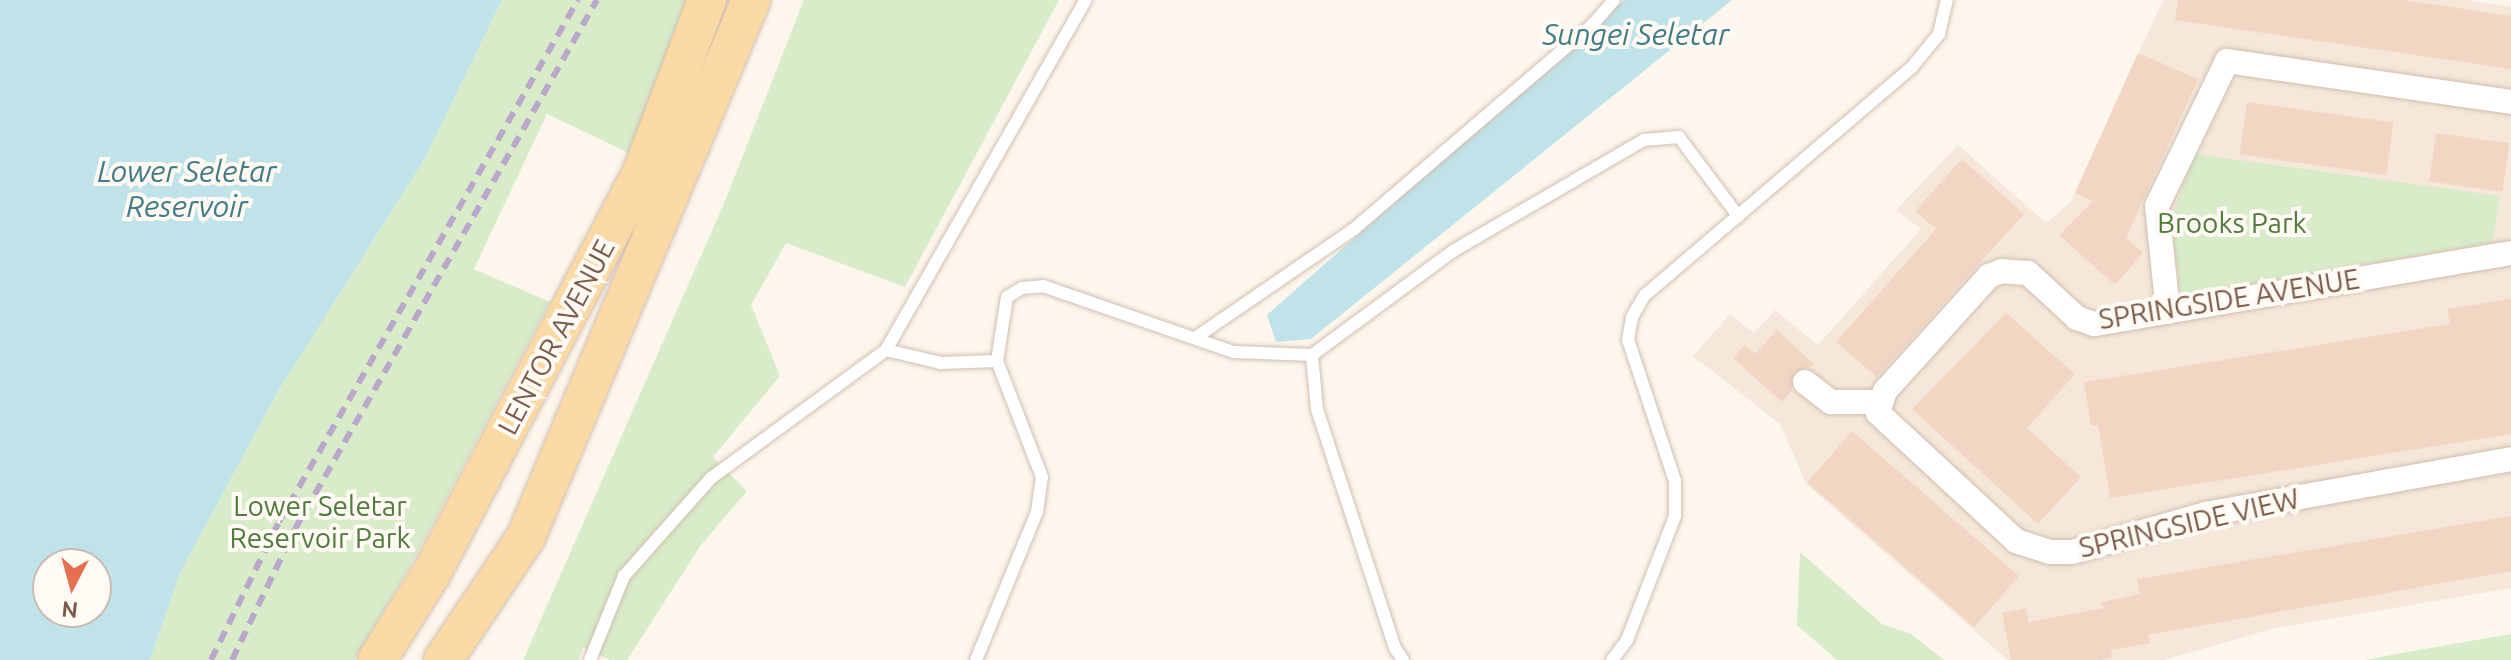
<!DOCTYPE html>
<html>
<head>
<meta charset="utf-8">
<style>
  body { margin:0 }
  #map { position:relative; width:2511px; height:660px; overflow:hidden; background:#fdf6ec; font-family:Ubuntu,sans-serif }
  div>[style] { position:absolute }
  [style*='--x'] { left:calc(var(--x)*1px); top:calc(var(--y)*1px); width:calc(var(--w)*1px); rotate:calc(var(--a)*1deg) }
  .residential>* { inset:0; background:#f5e8da }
  .green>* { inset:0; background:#d8ecc9 }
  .water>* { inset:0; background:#bfe3e8 }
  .building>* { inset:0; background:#f3d5c3; transform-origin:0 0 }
  .roads { filter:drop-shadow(0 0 2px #d1beb0) drop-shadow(0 0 2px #d1beb0) }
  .service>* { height:12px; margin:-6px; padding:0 6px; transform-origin:6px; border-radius:6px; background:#fff }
  .minor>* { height:24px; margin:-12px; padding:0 12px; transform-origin:12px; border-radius:12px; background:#fff }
  .primary>* { height:38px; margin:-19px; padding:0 19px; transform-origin:19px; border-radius:19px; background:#fbd9a5 }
  .rail>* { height:6px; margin-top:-3px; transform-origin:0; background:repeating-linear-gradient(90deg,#b9a8c9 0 12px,transparent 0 20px) }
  span { translate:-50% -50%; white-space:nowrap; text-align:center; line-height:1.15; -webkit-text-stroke:8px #fffaf3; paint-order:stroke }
  .park-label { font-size:28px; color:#537a41 }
  .street-label { font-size:28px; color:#7a5c4d }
  .water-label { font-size:30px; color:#437c86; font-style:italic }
  .north { position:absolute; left:32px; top:548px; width:80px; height:80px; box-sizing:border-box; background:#fffaf3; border:2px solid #cabbb1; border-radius:50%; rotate:186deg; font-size:22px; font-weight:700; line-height:32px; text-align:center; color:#7a5c4d }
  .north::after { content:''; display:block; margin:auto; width:28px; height:36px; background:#e76f51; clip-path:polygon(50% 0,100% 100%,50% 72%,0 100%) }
</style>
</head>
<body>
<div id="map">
  <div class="residential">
    <div style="clip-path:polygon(2163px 0,2468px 0,2511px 7px,2511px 588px,2275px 628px,2164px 660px,2008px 660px,1806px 484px,1780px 424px,1693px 356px,1730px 314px,1754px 333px,1775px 310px,1818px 345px,1921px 229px,1896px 210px,1958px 145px,2046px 223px,2070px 203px)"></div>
  </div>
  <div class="green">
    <div style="clip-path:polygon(502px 0,689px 0,631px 154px,547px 114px,474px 269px,550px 302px,409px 569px,354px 660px,150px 660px,180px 573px,277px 393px,424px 160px)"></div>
    <div style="clip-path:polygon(804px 0,1059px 0,905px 287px,786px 243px,751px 305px,780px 376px,713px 457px,747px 491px,701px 545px,627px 660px,610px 660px,583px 647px,579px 660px,523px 660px,725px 201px)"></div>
    <div style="clip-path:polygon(2195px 154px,2500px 196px,2492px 243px,2182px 295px,2169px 223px)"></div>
    <div style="clip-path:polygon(1800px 552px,1882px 624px,1911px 634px,1944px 660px,1837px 660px,1797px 625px)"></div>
    <div style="clip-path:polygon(2511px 634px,2511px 660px,2366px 660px,2396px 654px)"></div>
  </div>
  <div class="water">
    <div style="clip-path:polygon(evenodd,0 0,502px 0,424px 160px,277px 393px,180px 573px,150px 660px,0 660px,0 0,96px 564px,96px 612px,48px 612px,48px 564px,96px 564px)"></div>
    <div style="clip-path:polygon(1624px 0,1732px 0,1311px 339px,1276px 342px,1267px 315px)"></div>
  </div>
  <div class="building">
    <div style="clip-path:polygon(2178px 0,2404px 0,2511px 16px,2511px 69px,2175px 20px)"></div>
    <div style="clip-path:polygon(2138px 53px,2198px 79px,2126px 238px,2143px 253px,2115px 285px,2059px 235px,2093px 201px,2075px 193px)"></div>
    <div style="left:2247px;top:102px;width:148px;height:53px;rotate:8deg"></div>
    <div style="left:2436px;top:133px;width:74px;height:49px;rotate:8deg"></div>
    <div style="clip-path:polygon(1962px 159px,2024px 214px,1877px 377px,1836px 342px,1936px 229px,1915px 211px)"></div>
    <div style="clip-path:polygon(2511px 299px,2511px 434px,2110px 498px,2098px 425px,2091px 426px,2084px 382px,2450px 324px,2447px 309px)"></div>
    <div style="clip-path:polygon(2006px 313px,2075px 374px,2027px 428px,2081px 477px,2038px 524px,1912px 409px)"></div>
    <div style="clip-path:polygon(1777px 330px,1815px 365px,1794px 372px,1792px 390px,1782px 402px,1733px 358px,1745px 345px,1755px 354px)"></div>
    <div style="left:1852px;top:431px;width:221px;height:68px;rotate:41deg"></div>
    <div style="clip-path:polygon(2511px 516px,2511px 571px,2148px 635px,2150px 643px,2111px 650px,2112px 658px,2100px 660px,2011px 660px,2002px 613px,2026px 608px,2029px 622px,2103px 608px,2101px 602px,2140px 594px,2137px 579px)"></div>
  </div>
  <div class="roads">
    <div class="service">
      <div style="--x:1195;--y:338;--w:193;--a:-34.4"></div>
      <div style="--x:1354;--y:229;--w:316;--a:-40.6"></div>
      <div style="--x:1594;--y:23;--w:30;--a:-49"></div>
      <div style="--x:886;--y:350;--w:57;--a:13.3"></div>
      <div style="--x:941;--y:363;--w:56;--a:-2"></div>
      <div style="--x:590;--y:660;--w:91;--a:-68"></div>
      <div style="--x:624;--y:576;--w:131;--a:-48.4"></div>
      <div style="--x:711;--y:478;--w:217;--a:-36.2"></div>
      <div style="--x:886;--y:350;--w:403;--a:-60.3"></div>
      <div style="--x:976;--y:660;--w:160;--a:-67.6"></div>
      <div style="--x:1037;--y:512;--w:35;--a:-82"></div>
      <div style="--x:1042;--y:477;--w:124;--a:-111.2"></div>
      <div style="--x:997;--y:361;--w:65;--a:-81.1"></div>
      <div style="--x:1007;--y:297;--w:17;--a:-31"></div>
      <div style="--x:1022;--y:288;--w:21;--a:-5"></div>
      <div style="--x:1043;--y:286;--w:202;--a:19.1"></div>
      <div style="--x:1234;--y:352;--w:78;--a:2.2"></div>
      <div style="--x:1403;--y:660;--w:14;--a:-124"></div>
      <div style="--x:1395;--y:648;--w:251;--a:-108.1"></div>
      <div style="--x:1317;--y:409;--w:54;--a:-95.3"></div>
      <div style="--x:1312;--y:355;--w:175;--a:-36.4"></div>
      <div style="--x:1453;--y:251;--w:221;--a:-30.2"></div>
      <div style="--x:1644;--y:140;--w:35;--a:-5"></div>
      <div style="--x:1679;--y:137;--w:99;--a:53.2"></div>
      <div style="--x:1612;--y:660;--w:25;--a:-53"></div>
      <div style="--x:1627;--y:640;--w:133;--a:-68.8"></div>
      <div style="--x:1675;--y:516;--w:35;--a:-90"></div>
      <div style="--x:1675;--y:481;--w:149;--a:-108.4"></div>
      <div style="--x:1628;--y:340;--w:23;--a:-80"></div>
      <div style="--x:1632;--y:317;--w:24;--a:-60"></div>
      <div style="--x:1644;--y:296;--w:353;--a:-40.5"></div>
      <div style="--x:1912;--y:67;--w:43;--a:-50.7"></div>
      <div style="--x:1939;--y:34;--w:35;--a:-77"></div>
    </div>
    <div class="minor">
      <div style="--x:2511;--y:253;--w:423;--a:170.3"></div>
      <div style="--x:2094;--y:324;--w:18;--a:-161"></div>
      <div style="--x:2077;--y:318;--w:67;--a:-137.4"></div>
      <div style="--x:2028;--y:273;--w:26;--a:-176"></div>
      <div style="--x:2002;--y:271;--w:14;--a:159"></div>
      <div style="--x:1989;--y:276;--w:155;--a:132.1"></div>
      <div style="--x:1885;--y:391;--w:23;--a:108"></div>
      <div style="--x:1878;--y:413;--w:188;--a:42.8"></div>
      <div style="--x:2016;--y:541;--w:36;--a:18"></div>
      <div style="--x:2050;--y:552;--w:22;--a:0"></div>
      <div style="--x:2072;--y:552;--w:139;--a:-15.8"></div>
      <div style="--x:2206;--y:514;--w:310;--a:-10.2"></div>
      <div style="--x:2168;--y:312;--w:107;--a:-95.9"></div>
      <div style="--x:2157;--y:206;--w:161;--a:-64.2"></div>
      <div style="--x:2227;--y:61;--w:287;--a:8.2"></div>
      <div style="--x:1805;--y:382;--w:33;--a:38"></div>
      <div style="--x:1831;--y:402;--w:48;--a:0"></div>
    </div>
    <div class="primary">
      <div style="--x:377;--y:660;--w:102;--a:-57.9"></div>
      <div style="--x:431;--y:574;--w:454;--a:-62.3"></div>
      <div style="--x:642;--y:172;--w:184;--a:-69.3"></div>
      <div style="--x:443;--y:660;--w:148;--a:-56"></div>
      <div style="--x:526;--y:537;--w:582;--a:-67.27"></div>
    </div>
  </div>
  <div class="rail">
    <div style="--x:211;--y:660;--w:154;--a:-63.8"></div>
    <div style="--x:279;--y:522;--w:602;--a:-60.2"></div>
    <div style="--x:232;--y:660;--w:145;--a:-64.3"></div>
    <div style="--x:295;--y:529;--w:609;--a:-60.28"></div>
  </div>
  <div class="park-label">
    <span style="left:2232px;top:223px">Brooks Park</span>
    <span style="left:320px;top:522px">Lower Seletar<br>Reservoir Park</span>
  </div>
  <div class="street-label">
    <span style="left:2229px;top:299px;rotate:-9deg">SPRINGSIDE AVENUE</span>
    <span style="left:556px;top:337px;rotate:-62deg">LENTOR AVENUE</span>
    <span style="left:2189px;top:523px;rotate:-13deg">SPRINGSIDE VIEW</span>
  </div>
  <div class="water-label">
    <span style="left:1636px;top:34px">Sungei Seletar</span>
    <span style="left:187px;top:188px">Lower Seletar<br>Reservoir</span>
  </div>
  <div class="north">N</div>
</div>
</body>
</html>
